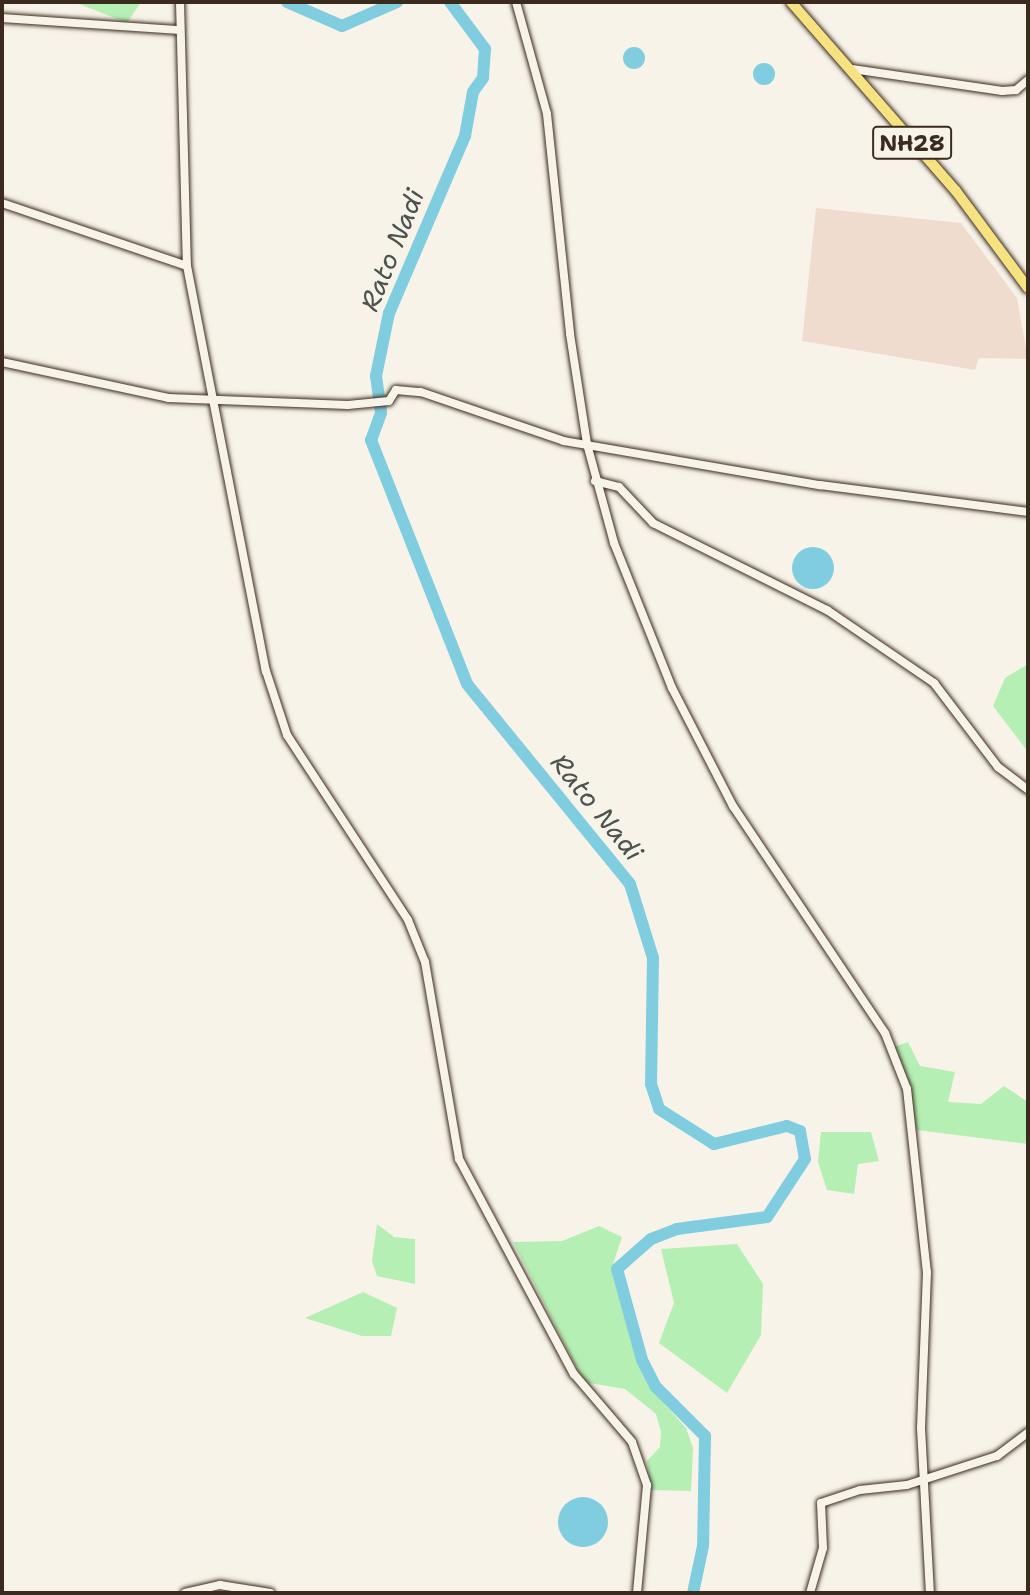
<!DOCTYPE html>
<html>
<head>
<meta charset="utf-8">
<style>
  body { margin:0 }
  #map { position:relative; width:1030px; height:1595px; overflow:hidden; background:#f7f3e8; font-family:"Shantell Sans",sans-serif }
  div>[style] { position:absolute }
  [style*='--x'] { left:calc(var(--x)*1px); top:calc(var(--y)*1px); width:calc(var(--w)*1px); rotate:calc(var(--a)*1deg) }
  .built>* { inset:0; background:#f0dccf }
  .green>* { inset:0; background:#b6efb3 }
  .water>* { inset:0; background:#81cde0 }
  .round { border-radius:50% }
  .river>* { height:12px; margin:-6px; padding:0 6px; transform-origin:6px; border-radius:6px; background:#81cde0 }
  .roads { filter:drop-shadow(0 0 2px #3b2a1e) drop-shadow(0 0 2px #3b2a1e) }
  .minor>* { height:8px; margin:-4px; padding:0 4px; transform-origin:4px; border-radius:4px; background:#f7f3e8 }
  .major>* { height:10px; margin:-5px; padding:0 5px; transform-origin:5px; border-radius:5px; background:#f7e281 }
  span { translate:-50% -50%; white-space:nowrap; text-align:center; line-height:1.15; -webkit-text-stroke:5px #f7f3e8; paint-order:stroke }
  .shield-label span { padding:2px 5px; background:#f7f3e8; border:2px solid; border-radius:5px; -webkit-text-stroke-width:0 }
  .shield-label { font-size:23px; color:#3b2a1e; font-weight:700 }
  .water-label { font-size:26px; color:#4c534e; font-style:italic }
  .frame { position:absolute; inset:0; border:4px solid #3b2a1e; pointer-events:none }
</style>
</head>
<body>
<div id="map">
  <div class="built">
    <div style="clip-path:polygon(816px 208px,961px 223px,1017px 298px,1028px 359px,979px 358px,975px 370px,802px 341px)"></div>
  </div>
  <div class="green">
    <div style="clip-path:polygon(57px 2px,141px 2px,127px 23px,77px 3px)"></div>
    <div style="clip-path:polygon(1028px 664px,1028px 752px,993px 706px,1005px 678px)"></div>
    <div style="clip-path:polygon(908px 1042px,920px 1066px,955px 1072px,948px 1102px,981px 1104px,1004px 1086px,1028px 1102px,1028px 1144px,917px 1130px,894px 1047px)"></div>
    <div style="clip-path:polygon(821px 1132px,871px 1132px,879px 1161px,858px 1164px,854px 1194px,827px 1190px,818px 1162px)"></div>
    <div style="clip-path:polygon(377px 1224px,394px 1237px,415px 1239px,415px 1284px,377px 1276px,372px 1261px)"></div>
    <div style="clip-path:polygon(599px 1226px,622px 1237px,612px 1267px,636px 1360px,649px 1387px,686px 1428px,693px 1448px,691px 1491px,651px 1490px,647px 1461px,660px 1447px,661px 1432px,656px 1414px,625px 1389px,584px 1382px,513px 1242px,562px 1241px)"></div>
    <div style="clip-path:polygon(737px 1244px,763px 1284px,761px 1335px,727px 1393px,659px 1343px,674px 1303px,661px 1249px)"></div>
    <div style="clip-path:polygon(363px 1292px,397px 1308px,391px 1336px,362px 1336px,305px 1318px)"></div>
  </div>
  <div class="water">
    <div class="round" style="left:623px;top:47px;width:22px;height:22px"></div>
    <div class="round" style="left:753px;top:63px;width:22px;height:22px"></div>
    <div class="round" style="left:792px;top:547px;width:42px;height:42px"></div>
    <div class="round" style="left:558px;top:1497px;width:50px;height:50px"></div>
  </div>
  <div class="river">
    <div style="--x:287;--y:2;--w:60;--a:23.6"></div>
    <div style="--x:342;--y:26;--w:60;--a:-23.6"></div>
    <div style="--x:450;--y:2;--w:59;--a:53.3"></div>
    <div style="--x:485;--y:49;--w:29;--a:94"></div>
    <div style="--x:483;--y:78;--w:17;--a:126"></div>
    <div style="--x:473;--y:92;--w:45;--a:100.3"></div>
    <div style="--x:465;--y:136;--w:193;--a:113.2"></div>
    <div style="--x:389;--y:313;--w:64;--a:101.7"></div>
    <div style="--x:376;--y:376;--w:37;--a:82"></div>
    <div style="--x:381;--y:413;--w:29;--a:110"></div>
    <div style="--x:371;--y:440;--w:262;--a:68.5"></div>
    <div style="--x:467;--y:684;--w:258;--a:50.8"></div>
    <div style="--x:630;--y:884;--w:77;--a:72.7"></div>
    <div style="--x:653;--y:958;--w:126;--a:90.9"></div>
    <div style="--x:651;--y:1084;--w:26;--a:72"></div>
    <div style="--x:659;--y:1109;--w:65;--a:32.5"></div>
    <div style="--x:714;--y:1144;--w:75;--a:-13.9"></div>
    <div style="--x:787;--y:1126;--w:14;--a:21"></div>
    <div style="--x:800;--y:1131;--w:28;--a:80"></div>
    <div style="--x:805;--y:1159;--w:69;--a:123.2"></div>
    <div style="--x:767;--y:1217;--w:91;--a:172.4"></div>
    <div style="--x:677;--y:1229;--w:28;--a:159"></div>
    <div style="--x:651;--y:1239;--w:45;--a:138.6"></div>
    <div style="--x:617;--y:1269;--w:94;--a:74.6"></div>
    <div style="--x:642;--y:1360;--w:29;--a:63"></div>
    <div style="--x:655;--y:1386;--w:71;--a:45"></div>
    <div style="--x:705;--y:1436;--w:110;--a:91"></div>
    <div style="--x:703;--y:1546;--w:48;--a:102"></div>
  </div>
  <div class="roads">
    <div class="minor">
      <div style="--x:180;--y:2;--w:264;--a:88.5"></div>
      <div style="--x:187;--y:266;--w:413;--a:79"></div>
      <div style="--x:266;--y:671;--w:67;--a:71.8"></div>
      <div style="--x:287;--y:735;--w:221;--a:56.8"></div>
      <div style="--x:408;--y:920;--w:45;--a:68"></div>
      <div style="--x:425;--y:962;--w:200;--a:80.2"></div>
      <div style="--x:459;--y:1159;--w:244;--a:61.9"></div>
      <div style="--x:574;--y:1374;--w:89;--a:49.5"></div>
      <div style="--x:632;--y:1442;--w:46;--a:70.8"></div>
      <div style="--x:647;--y:1485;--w:108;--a:95.3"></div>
      <div style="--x:516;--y:2;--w:116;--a:74.5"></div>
      <div style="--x:547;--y:114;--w:221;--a:84"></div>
      <div style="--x:570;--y:334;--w:111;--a:81.2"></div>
      <div style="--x:587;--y:444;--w:103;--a:74.7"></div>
      <div style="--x:614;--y:543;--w:156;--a:68.2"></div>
      <div style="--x:672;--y:688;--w:133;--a:62.7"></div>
      <div style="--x:733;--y:806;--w:273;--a:56.2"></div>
      <div style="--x:885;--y:1033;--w:60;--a:68.6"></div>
      <div style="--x:907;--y:1089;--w:184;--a:83.8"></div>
      <div style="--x:927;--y:1272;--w:156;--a:92.2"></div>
      <div style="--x:921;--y:1428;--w:165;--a:86.9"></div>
      <div style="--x:2;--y:18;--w:178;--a:3.9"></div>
      <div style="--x:852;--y:69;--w:152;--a:8.3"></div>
      <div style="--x:1002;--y:91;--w:14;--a:-4"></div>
      <div style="--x:1016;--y:90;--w:16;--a:-40"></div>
      <div style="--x:2;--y:203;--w:195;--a:18.8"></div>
      <div style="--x:2;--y:362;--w:170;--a:12.2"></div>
      <div style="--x:168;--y:398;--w:180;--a:2.2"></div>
      <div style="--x:348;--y:405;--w:41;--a:-5.6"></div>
      <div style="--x:389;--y:401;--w:13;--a:-58"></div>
      <div style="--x:396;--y:390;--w:25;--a:5"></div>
      <div style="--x:421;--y:392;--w:151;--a:18.9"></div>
      <div style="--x:564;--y:441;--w:260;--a:9.8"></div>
      <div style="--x:820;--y:485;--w:210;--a:7.4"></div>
      <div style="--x:595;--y:481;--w:25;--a:14"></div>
      <div style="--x:619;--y:487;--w:50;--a:46.6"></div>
      <div style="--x:653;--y:523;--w:195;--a:26.6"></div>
      <div style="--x:827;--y:610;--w:130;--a:34.3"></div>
      <div style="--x:934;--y:683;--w:106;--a:52.7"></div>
      <div style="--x:998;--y:767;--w:38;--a:37"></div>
      <div style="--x:185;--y:1593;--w:36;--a:-13"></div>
      <div style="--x:220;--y:1585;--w:51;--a:9.1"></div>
      <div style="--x:810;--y:1593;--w:47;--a:-73.9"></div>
      <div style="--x:823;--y:1548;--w:45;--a:-92.5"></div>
      <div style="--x:821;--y:1503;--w:41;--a:-18.4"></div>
      <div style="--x:860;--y:1490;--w:47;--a:-6.1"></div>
      <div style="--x:907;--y:1485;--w:95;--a:-17.9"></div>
      <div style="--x:997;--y:1456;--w:39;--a:-37"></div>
    </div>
    <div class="major">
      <div style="--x:791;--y:2;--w:251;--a:48.9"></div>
      <div style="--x:956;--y:191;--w:121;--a:53.4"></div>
    </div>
  </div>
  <div class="shield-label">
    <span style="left:912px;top:143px">NH28</span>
  </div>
  <div class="water-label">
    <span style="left:392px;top:250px;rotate:-68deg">Rato Nadi</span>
    <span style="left:597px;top:807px;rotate:51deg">Rato Nadi</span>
  </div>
  <div class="frame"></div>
</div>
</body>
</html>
